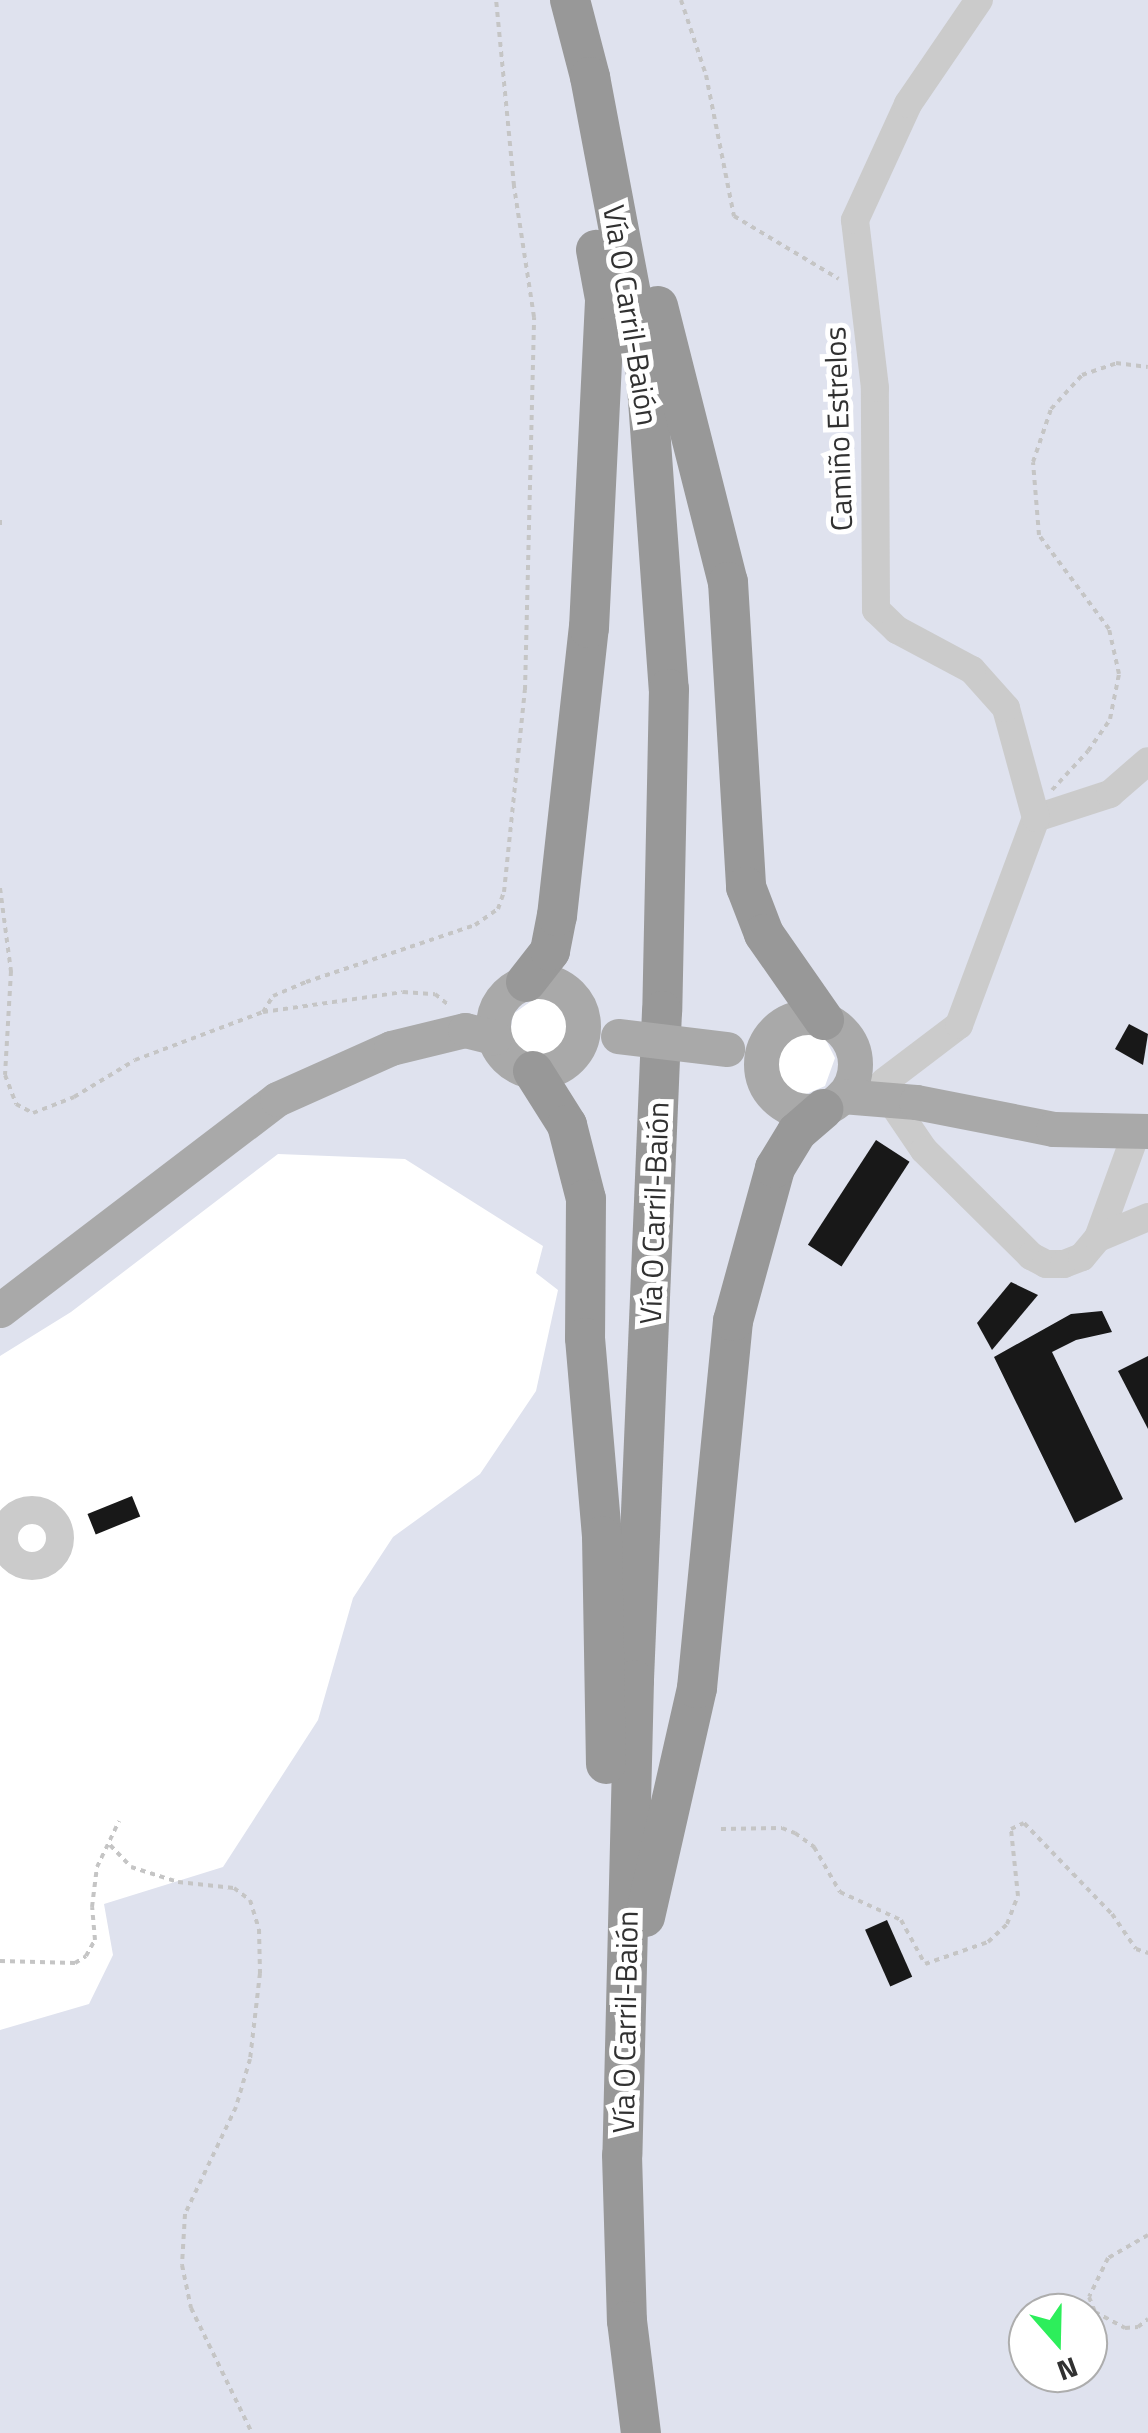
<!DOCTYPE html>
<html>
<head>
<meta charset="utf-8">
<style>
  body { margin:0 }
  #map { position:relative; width:1148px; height:2433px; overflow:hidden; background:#fff; font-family:"Titillium Web",sans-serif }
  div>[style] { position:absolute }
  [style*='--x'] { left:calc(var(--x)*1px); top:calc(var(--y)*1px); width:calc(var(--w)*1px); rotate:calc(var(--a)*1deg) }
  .green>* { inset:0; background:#dfe2ee }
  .building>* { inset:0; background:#181818; transform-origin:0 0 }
  .path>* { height:4px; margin-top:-2px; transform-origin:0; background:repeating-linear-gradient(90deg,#c5c5c5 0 5px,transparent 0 10px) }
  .minor>* { height:28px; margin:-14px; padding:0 14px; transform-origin:14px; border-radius:14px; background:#cbcbcb }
  .minor>.ring { margin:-14px; padding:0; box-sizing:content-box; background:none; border:28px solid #cbcbcb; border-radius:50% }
  .major>* { height:35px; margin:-17.5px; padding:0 17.5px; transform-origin:17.5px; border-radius:17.5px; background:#a9a9a9 }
  .major>.ring { margin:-17.5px; padding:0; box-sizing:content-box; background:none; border:35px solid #a9a9a9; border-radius:50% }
  .highway>* { height:40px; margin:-20px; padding:0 20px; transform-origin:20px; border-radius:20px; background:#989898 }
  .major-bridge>* { height:35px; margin:-17.5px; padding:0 17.5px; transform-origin:17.5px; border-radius:17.5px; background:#a9a9a9 }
  span { translate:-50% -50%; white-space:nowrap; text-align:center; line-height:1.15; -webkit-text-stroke:10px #fff; paint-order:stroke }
  .street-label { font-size:30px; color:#313131 }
  .north { position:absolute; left:1008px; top:2293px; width:100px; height:100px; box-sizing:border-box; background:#fff; border:2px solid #adadad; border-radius:50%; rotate:160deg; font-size:28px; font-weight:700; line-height:40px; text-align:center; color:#313131 }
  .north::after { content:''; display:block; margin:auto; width:35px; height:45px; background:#2dee5b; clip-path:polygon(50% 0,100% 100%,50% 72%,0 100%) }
</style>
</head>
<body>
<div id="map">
  <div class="green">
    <div style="clip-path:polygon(evenodd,0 0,1148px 0,1148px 2433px,0 2433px,0 2030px,89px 2004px,113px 1955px,104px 1904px,223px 1867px,318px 1720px,353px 1598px,393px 1537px,480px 1474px,536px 1391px,558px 1290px,536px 1273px,543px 1246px,405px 1159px,278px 1154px,71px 1312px,0 1356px,0 0,537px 997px,564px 1006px,573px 1024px,569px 1043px,563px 1052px,542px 1060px,521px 1053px,510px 1035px,513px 1014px,537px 997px,0 0,798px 1031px,826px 1040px,835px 1058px,825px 1086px,804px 1095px,784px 1088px,772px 1069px,775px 1048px,798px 1031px,0 0,1028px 2313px,1088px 2313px,1088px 2373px,1028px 2373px,1028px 2313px)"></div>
  </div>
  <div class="building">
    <div style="clip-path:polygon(1129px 1024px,1148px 1034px,1143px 1065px,1115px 1049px)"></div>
    <div style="left:876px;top:1140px;width:40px;height:125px;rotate:33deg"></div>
    <div style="clip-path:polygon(1011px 1282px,1038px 1295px,992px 1350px,977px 1323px)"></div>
    <div style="clip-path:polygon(1102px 1311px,1112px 1332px,1076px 1340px,1052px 1352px,1123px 1499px,1075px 1523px,994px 1357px,1071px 1314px)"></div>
    <div style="clip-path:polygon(1148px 1356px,1148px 1429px,1118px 1371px)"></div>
    <div style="left:132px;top:1496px;width:22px;height:48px;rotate:68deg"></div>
    <div style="left:887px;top:1920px;width:62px;height:24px;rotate:66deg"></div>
  </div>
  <div class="path">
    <div style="--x:681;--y:0;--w:79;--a:71.6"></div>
    <div style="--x:706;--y:75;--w:144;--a:78.8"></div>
    <div style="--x:734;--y:216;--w:122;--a:31"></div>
    <div style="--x:0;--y:520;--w:5;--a:90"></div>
    <div style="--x:1052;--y:790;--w:53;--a:-47.3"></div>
    <div style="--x:1088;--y:751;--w:39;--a:-55"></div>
    <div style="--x:1110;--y:719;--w:46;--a:-78.7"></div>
    <div style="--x:1119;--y:674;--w:46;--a:-102.5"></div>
    <div style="--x:1109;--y:629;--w:117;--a:-126.7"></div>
    <div style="--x:1039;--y:535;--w:73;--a:-94.7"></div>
    <div style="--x:1033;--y:462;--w:56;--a:-71.2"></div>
    <div style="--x:1051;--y:409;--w:46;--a:-47.6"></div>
    <div style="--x:1082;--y:375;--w:36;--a:-19"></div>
    <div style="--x:1116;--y:363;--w:32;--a:7"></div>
    <div style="--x:0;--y:888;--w:84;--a:82.5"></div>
    <div style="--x:11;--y:971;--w:104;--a:93.3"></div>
    <div style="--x:5;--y:1075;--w:31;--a:69"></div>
    <div style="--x:16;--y:1104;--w:19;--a:28"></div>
    <div style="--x:33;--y:1113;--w:44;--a:-21.3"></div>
    <div style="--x:74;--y:1097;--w:71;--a:-31.2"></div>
    <div style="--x:135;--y:1060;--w:137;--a:-20.6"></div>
    <div style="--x:263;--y:1012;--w:141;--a:-8.1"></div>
    <div style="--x:403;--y:992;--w:32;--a:4"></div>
    <div style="--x:435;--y:994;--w:19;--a:39"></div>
    <div style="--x:263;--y:1012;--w:19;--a:-58"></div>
    <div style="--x:273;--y:996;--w:36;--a:-23"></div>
    <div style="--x:306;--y:982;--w:178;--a:-18.6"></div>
    <div style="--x:475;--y:925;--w:28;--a:-35"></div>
    <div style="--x:498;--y:909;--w:18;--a:-71"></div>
    <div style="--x:504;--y:892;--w:203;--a:-84.1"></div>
    <div style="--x:525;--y:690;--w:373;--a:-88.6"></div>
    <div style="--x:534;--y:317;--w:133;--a:-98.7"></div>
    <div style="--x:514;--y:186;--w:187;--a:-95.5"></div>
    <div style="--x:721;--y:1829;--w:61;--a:-0.9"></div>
    <div style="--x:782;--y:1828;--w:14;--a:21"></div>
    <div style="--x:795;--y:1833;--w:24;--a:36"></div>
    <div style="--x:814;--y:1847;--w:52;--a:60"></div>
    <div style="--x:840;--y:1892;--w:67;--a:24.7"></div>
    <div style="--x:901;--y:1920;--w:50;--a:61.4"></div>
    <div style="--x:925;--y:1964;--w:67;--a:-19.2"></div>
    <div style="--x:988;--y:1942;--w:26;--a:-43"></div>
    <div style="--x:1007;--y:1924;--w:30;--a:-69"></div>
    <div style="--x:1018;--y:1896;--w:67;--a:-96"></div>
    <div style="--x:1011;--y:1829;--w:14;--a:-25"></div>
    <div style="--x:1024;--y:1823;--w:127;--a:46"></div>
    <div style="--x:1112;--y:1914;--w:42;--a:55.6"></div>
    <div style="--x:1136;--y:1949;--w:13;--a:18"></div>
    <div style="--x:110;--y:1845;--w:30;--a:46"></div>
    <div style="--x:131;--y:1867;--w:49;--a:17.7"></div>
    <div style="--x:178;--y:1882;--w:56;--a:6.1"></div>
    <div style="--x:234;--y:1888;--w:20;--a:37"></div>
    <div style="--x:250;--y:1900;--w:30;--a:73"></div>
    <div style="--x:259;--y:1929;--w:44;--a:88.7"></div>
    <div style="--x:260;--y:1973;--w:87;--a:96.6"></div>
    <div style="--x:250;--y:2059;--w:50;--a:106.3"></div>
    <div style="--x:236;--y:2107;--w:119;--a:115.5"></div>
    <div style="--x:185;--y:2214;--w:51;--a:93.4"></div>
    <div style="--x:182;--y:2265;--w:44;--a:78.2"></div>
    <div style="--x:191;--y:2308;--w:139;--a:64"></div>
    <div style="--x:0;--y:1961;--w:75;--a:1.5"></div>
    <div style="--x:75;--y:1963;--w:13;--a:-32"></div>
    <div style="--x:86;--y:1956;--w:18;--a:-61"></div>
    <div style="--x:95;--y:1940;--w:33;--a:-95"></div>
    <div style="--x:92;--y:1907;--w:40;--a:-82.9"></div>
    <div style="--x:97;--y:1867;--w:51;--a:-64.4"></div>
    <div style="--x:1148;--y:2235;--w:46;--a:150.1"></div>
    <div style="--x:1108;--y:2258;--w:43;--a:116"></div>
    <div style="--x:1089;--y:2297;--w:16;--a:68"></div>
    <div style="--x:1095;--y:2312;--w:34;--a:28"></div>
    <div style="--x:1125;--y:2328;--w:13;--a:-4"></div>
    <div style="--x:1138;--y:2327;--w:13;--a:-39"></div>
  </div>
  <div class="minor">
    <div style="--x:1036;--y:818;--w:78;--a:-18"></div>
    <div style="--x:1110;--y:794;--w:50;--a:-41"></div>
    <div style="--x:884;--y:1082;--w:94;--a:-37.2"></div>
    <div style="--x:959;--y:1025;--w:221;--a:-69.6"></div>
    <div style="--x:1036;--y:818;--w:114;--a:-105.3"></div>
    <div style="--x:1006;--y:708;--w:51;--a:-131.8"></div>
    <div style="--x:972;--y:670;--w:85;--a:-151.9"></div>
    <div style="--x:897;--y:630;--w:29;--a:-136"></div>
    <div style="--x:876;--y:610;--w:222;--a:-90.3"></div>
    <div style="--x:875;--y:388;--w:169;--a:-96.8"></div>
    <div style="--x:855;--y:220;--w:128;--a:-65.4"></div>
    <div style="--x:908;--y:104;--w:126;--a:-55.7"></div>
    <div style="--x:890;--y:1100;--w:60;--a:55.8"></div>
    <div style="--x:924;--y:1150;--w:151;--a:44.7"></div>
    <div style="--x:1031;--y:1256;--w:17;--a:28"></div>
    <div style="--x:1046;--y:1264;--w:18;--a:0"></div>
    <div style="--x:1064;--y:1264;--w:19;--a:-21"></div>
    <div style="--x:1082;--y:1257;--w:25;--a:-50"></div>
    <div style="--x:1098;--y:1238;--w:114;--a:-70"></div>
    <div style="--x:1098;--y:1238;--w:54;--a:-22.8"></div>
    <div class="ring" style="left:4px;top:1510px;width:28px;height:28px"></div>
  </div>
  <div class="major">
    <div class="ring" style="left:493px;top:981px;width:55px;height:55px"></div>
    <div class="ring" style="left:761px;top:1017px;width:59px;height:59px"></div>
    <div style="--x:842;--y:1096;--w:74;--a:4.6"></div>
    <div style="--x:916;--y:1102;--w:140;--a:11.1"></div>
    <div style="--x:1053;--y:1129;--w:95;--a:1.2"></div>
    <div style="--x:0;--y:1310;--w:348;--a:-37.3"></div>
    <div style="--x:277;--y:1099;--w:125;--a:-24.1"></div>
    <div style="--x:391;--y:1048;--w:76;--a:-13.7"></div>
    <div style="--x:465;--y:1030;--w:30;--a:14"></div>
  </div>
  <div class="highway">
    <div style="--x:570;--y:0;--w:80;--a:75.4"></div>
    <div style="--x:590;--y:77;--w:300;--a:79.3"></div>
    <div style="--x:646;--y:372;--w:318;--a:85.9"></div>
    <div style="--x:669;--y:689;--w:322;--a:91.2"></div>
    <div style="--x:662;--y:1011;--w:670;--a:92.4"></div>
    <div style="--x:634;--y:1680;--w:475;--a:91.4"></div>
    <div style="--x:622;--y:2155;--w:166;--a:88.3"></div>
    <div style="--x:627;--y:2321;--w:113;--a:82.9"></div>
    <div style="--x:658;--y:306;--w:285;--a:75.8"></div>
    <div style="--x:728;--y:582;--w:306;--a:86.6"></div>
    <div style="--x:746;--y:887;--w:50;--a:69"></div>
    <div style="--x:764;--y:934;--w:105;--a:55.1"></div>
    <div style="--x:526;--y:982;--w:39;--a:-52"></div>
    <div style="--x:550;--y:951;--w:36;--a:-79"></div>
    <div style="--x:557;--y:916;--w:290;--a:-83.7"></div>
    <div style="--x:589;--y:628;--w:329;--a:-87.2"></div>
    <div style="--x:605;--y:299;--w:50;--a:-100.4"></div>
    <div style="--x:533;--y:1071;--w:64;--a:57.8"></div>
    <div style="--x:567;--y:1125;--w:76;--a:75.6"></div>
    <div style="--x:586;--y:1199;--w:139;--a:90.4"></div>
    <div style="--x:585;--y:1338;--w:199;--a:85.1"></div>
    <div style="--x:602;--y:1536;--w:228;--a:89"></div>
    <div style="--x:645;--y:1917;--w:235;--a:-77.2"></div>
    <div style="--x:697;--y:1688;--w:369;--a:-84.4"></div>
    <div style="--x:733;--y:1321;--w:159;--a:-74.6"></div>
    <div style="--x:775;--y:1168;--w:42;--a:-58.6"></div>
    <div style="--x:797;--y:1132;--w:35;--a:-41"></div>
  </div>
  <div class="major-bridge">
    <div style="--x:618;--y:1036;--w:110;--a:6.8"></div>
  </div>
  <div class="street-label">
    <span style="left:631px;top:315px;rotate:81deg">Vía O Carril-Baión</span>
    <span style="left:838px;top:429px;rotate:-92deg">Camiño Estrelos</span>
    <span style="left:654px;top:1213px;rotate:-88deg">Vía O Carril-Baión</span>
    <span style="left:625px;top:2022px;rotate:-89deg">Vía O Carril-Baión</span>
  </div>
  <div class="north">N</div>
</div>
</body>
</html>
